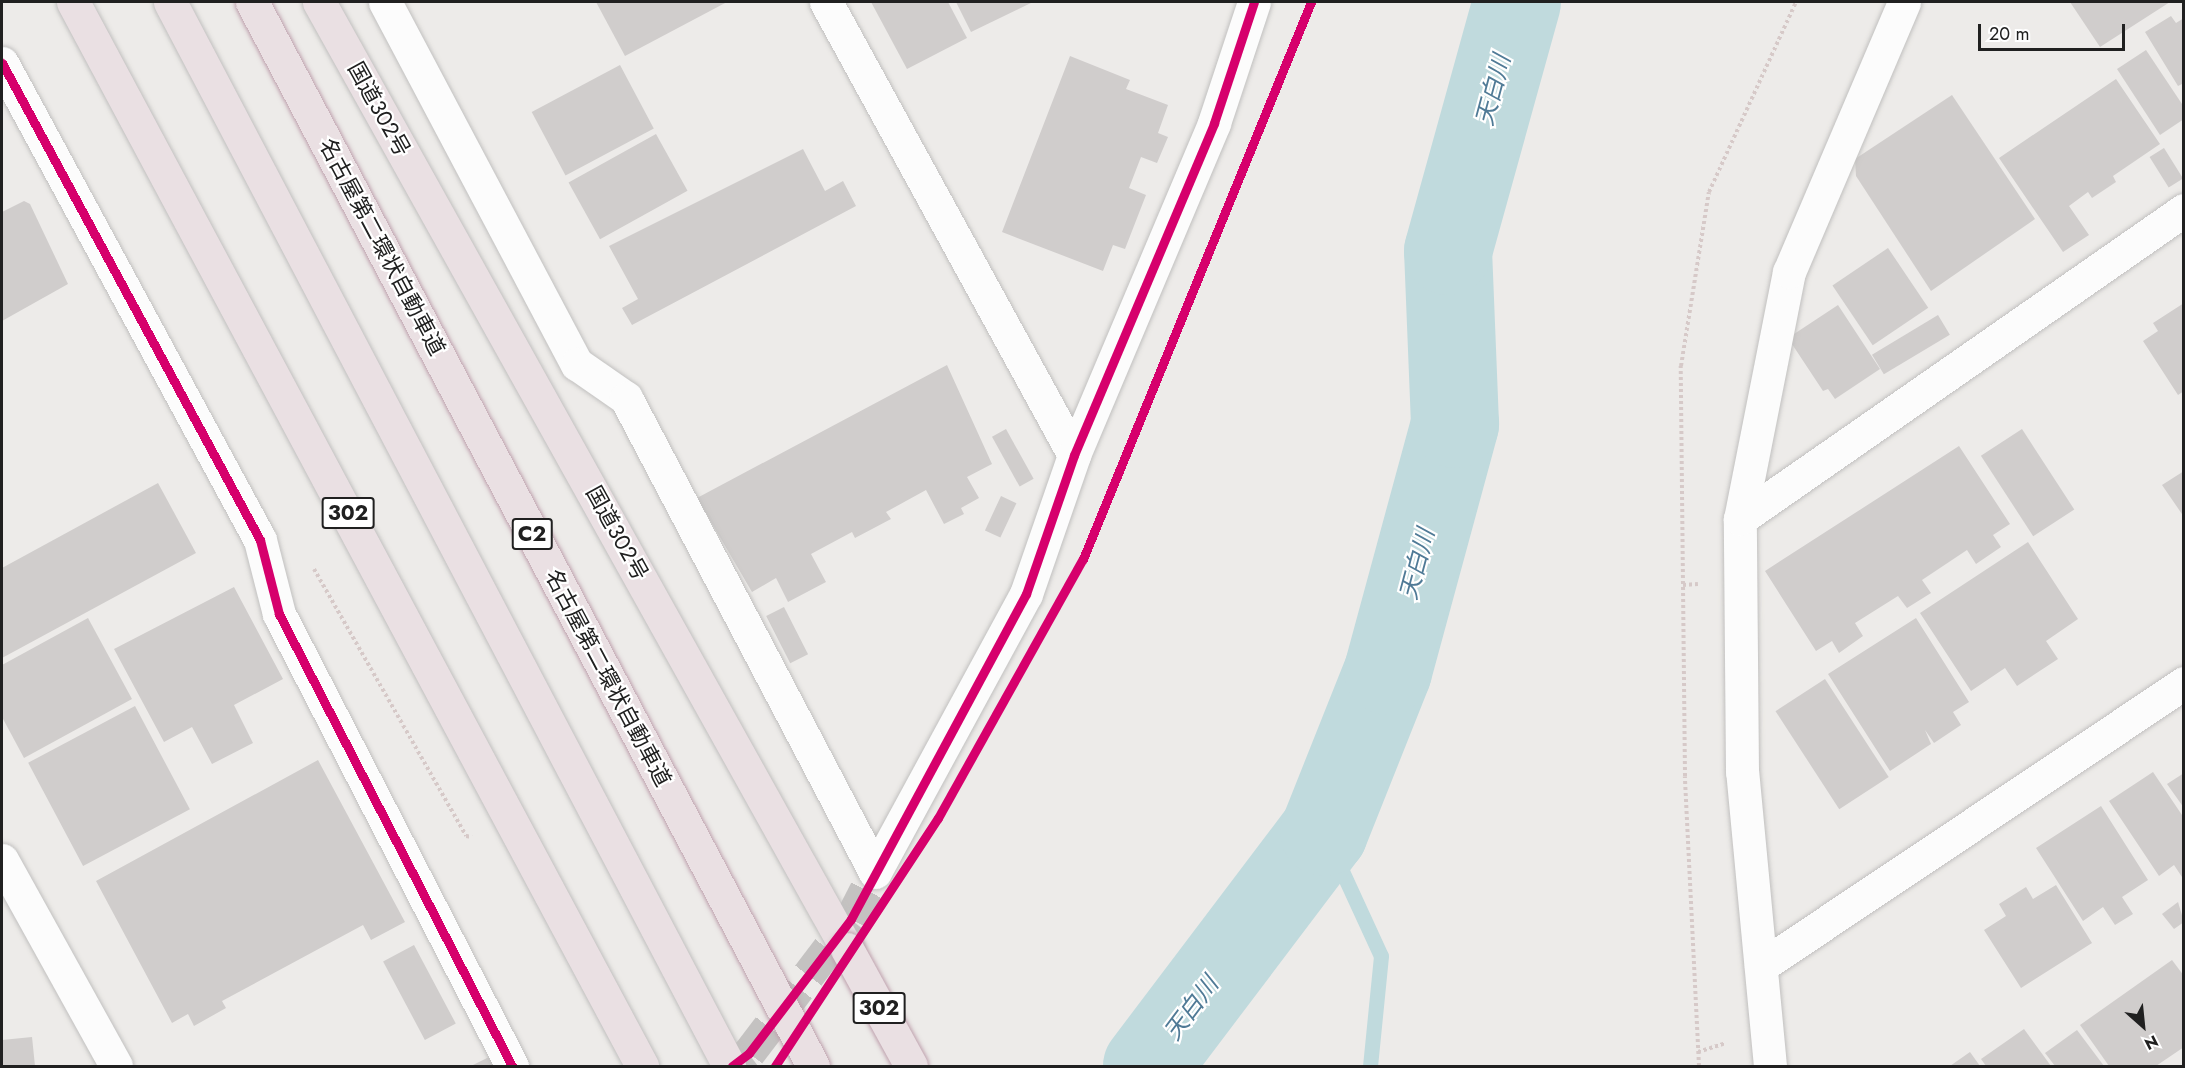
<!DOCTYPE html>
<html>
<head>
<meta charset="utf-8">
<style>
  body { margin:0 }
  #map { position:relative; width:2185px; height:1068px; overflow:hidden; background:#edebe9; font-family:Jost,"Noto Sans JP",sans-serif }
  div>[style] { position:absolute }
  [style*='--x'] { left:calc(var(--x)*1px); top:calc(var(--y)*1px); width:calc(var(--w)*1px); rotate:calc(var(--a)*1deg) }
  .stream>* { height:15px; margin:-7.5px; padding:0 7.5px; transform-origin:7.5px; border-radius:7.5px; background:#c0dadd }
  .river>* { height:88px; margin:-44px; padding:0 44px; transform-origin:44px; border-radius:44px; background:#c0dadd }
  .building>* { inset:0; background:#d0cdcc; transform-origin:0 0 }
  .street-tunnel>* { height:33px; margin-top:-16.5px; transform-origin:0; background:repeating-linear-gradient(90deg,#c4c2c1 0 33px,transparent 0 49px) }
  .path>* { height:4px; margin-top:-2px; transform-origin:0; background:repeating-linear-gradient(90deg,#d6c9c8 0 3px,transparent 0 6px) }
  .roads { filter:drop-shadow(0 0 2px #c1c0bf) drop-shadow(0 0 2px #c1c0bf) }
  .street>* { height:33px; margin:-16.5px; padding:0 16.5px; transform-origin:16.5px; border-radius:16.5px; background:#fcfcfc }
  .highway>* { height:33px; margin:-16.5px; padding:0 16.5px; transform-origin:16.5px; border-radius:16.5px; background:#eae0e3 }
  .bridges { filter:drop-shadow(0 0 2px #bfa2ae) drop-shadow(0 0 2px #bfa2ae) }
  .highway-bridge>* { height:33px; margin:-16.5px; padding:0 16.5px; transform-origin:16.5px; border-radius:16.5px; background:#eae0e3 }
  .cycleway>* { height:9px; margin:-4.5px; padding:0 4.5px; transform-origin:4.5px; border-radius:4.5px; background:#d6006c }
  span { translate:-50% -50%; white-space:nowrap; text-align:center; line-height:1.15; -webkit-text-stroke:4.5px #fff; paint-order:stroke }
  .shield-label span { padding:2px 4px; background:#fff; border:2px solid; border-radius:4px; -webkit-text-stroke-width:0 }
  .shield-label { font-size:21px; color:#202020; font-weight:700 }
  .street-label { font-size:22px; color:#202020 }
  .water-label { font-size:24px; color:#4f7a96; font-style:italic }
  .frame { position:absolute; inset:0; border:3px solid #202020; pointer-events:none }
  .north { position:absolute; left:2113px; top:996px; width:60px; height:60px; -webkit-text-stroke:4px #fff; paint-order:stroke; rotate:153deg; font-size:16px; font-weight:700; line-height:24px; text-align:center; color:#202020 }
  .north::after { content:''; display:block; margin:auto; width:21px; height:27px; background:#202020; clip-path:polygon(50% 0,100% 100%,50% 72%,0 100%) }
  .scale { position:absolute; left:1978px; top:24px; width:147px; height:27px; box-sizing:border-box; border:3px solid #202020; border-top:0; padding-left:8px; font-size:18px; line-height:21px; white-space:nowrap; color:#202020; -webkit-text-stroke:4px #fff; paint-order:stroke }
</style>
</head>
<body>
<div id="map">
  <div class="stream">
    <div style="--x:1324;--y:832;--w:136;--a:65.3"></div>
    <div style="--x:1381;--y:956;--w:111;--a:95.7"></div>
  </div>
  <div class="river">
    <div style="--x:1147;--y:1066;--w:293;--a:-52.9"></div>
    <div style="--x:1324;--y:832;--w:173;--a:-68.3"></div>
    <div style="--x:1388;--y:671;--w:256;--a:-74.8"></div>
    <div style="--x:1455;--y:424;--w:173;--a:-92.3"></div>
    <div style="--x:1448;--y:251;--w:258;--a:-74.5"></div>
  </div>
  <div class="building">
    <div style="clip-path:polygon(596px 2px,727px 2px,625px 56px)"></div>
    <div style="clip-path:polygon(871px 2px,948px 2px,967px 38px,907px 69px)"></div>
    <div style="clip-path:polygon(956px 2px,1033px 2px,971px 32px)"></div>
    <div style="clip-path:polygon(2070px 2px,2170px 2px,2100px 47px)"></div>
    <div style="clip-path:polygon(2171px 16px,2176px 23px,2184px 18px,2184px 83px,2178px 86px,2145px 32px)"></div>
    <div style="clip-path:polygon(2146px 50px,2184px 107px,2184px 119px,2160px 135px,2117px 69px)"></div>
    <div style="clip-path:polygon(1070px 56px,1130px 80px,1126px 89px,1168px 105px,1158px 133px,1168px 137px,1157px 163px,1141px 157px,1129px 188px,1146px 195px,1125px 249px,1113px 245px,1103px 271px,1002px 232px)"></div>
    <div style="left:620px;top:65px;width:72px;height:100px;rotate:62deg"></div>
    <div style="clip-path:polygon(2116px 79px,2160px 144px,2113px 176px,2116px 182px,2092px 198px,2088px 192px,2069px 206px,2089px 235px,2063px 252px,1999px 158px)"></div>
    <div style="clip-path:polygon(1952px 95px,2035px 219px,1931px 291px,1856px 176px,1855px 159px)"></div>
    <div style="left:656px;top:134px;width:65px;height:100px;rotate:61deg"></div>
    <div style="left:2164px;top:148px;width:36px;height:17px;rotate:58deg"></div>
    <div style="clip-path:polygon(803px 149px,825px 191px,843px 181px,856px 206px,632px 325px,622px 308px,638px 299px,609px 246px)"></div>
    <div style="clip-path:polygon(24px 201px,30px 204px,68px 284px,2px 321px,2px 212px)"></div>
    <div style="left:1888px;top:248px;width:72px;height:67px;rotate:56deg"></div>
    <div style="clip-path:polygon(2184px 303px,2184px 391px,2178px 395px,2143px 341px,2158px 331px,2153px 323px)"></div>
    <div style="clip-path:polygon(1838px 305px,1880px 369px,1835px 399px,1828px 389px,1823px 391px,1788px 338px)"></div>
    <div style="left:1938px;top:315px;width:23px;height:77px;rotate:59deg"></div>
    <div style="clip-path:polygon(947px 365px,992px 464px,967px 477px,979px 498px,961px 508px,964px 514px,944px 524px,926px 490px,886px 512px,891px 519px,855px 538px,852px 532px,811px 554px,826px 582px,788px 602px,776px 578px,752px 592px,697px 498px)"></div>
    <div style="left:1006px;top:429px;width:57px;height:16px;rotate:61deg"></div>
    <div style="left:2022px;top:429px;width:96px;height:49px;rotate:57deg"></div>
    <div style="clip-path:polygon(1959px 446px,2010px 524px,1993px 535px,2001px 547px,1976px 564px,1967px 550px,1922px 580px,1931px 593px,1907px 608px,1898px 596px,1855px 623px,1863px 636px,1839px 653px,1832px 641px,1816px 651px,1765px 571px)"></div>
    <div style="clip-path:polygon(2184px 471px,2184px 517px,2162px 485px)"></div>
    <div style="clip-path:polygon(158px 483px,196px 553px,2px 658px,2px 568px)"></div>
    <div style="left:1001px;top:496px;width:17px;height:38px;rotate:25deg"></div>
    <div style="clip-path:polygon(2028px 542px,2078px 619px,2046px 641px,2058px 659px,2017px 686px,2005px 668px,1971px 691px,1920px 613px)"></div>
    <div style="clip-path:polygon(234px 587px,283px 679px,234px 705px,253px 743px,212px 764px,192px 727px,164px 742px,114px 649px)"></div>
    <div style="left:784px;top:607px;width:53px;height:20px;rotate:63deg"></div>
    <div style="clip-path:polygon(88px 618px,132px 699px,24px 758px,2px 717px,2px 665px)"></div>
    <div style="clip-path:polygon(1916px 618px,1969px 702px,1953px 712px,1961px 725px,1934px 743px,1925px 730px,1931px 744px,1890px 771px,1828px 674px)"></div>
    <div style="left:1825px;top:679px;width:117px;height:59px;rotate:57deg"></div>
    <div style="left:135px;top:706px;width:117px;height:121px;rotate:62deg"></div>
    <div style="clip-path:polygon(318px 760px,405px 922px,371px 940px,363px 925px,222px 1001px,226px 1008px,194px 1026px,188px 1014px,172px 1023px,96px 881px)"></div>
    <div style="clip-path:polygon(2153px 772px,2184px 818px,2184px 880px,2174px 865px,2159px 876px,2109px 801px)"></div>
    <div style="clip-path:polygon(2184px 773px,2184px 808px,2167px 784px)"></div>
    <div style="clip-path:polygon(2101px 806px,2148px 880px,2122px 897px,2133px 914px,2115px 925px,2103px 907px,2083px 921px,2036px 848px)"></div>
    <div style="clip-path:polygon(2056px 885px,2092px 943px,2021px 988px,1984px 930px,2006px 916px,1999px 904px,2026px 887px,2033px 899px)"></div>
    <div style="clip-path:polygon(2178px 902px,2184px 922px,2174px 929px,2162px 914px)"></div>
    <div style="left:414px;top:945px;width:89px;height:35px;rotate:62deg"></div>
    <div style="clip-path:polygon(2172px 960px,2184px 976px,2184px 1047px,2156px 1066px,2109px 1066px,2080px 1025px)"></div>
    <div style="clip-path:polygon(2024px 1029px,2051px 1066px,1986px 1066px,1981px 1059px)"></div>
    <div style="clip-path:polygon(2077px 1030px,2104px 1066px,2055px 1066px,2045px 1053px)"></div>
    <div style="clip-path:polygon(32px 1037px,35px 1066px,2px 1066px,2px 1040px)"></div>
    <div style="clip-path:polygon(1970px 1052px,1980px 1066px,1950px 1066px)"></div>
    <div style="clip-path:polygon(489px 1057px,494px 1066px,471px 1066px)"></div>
  </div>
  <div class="street-tunnel">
    <div style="--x:732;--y:1066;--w:21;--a:-37"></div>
    <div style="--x:749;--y:1053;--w:168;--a:-52.7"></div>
    <div style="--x:851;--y:919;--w:53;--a:-62.9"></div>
  </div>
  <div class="path">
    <div style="--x:1265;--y:115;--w:122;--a:-67.8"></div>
    <div style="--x:1107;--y:501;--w:191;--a:-67.9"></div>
    <div style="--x:314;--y:569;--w:307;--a:60.3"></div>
    <div style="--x:466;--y:836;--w:6;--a:9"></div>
    <div style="--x:1683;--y:585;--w:15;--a:-4"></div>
    <div style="--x:1698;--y:1052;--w:29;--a:-18"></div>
    <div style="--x:1699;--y:1066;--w:290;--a:-92.8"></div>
    <div style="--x:1685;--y:776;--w:410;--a:-90.6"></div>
    <div style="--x:1681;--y:366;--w:176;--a:-80.9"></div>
    <div style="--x:1709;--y:192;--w:209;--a:-65.4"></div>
  </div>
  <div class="roads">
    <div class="street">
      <div style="--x:385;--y:2;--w:410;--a:62.1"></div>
      <div style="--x:577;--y:364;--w:60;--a:34.8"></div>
      <div style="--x:626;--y:398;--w:535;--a:62.29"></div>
      <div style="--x:826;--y:2;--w:516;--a:61.3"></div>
      <div style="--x:2;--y:63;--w:542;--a:61.59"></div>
      <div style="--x:260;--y:540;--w:76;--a:75.6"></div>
      <div style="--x:279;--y:614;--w:509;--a:62.73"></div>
      <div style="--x:1740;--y:519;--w:541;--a:-34.84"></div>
      <div style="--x:2;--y:860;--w:235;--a:61"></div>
      <div style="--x:875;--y:872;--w:316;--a:-61.5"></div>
      <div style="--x:1026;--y:594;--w:147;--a:-70.9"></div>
      <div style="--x:1074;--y:455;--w:360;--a:-67.1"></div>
      <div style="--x:1214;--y:123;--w:127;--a:-71.7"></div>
      <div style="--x:1761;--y:966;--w:509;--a:-33.78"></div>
      <div style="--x:1770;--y:1066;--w:295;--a:-95.4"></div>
      <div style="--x:1742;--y:772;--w:253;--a:-90.5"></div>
      <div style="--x:1740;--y:519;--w:252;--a:-78.8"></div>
      <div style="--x:1789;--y:272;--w:293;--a:-66.9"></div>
    </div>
    <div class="highway">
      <div style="--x:73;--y:2;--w:1207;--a:61.86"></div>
      <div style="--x:170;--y:2;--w:1202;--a:62.28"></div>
      <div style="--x:319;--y:2;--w:1084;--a:60.86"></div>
    </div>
  </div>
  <div class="bridges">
    <div class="highway-bridge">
      <div style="--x:252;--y:2;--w:1203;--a:62.2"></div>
      <div style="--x:847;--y:949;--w:133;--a:61.3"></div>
    </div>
  </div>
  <div class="cycleway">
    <div style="--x:2;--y:63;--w:542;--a:61.59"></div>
    <div style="--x:260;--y:540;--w:76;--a:75.6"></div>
    <div style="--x:279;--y:614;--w:509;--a:62.73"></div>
    <div style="--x:732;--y:1066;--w:21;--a:-37"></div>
    <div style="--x:749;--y:1053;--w:168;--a:-52.7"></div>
    <div style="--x:851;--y:919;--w:369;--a:-61.7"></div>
    <div style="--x:1026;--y:594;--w:147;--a:-70.9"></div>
    <div style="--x:1074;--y:455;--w:360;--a:-67.1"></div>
    <div style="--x:1214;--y:123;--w:127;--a:-71.7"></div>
    <div style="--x:775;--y:1066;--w:297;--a:-56.7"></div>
    <div style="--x:938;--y:818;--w:297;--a:-60.8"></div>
    <div style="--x:1083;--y:559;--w:602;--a:-67.74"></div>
  </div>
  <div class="shield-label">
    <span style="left:348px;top:513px">302</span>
    <span style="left:532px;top:534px">C2</span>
    <span style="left:879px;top:1008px">302</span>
  </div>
  <div class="street-label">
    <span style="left:379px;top:109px;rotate:61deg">国道302号</span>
    <span style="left:382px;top:247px;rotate:62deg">名古屋第二環状自動車道</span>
    <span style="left:617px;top:533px;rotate:61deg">国道302号</span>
    <span style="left:608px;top:678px;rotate:62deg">名古屋第二環状自動車道</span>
  </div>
  <div class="water-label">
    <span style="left:1493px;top:90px;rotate:-75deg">天白川</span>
    <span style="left:1417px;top:564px;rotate:-75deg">天白川</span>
    <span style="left:1191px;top:1008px;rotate:-53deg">天白川</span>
  </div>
  <div class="frame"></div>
  <div class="north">N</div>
  <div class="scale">20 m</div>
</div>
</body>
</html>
